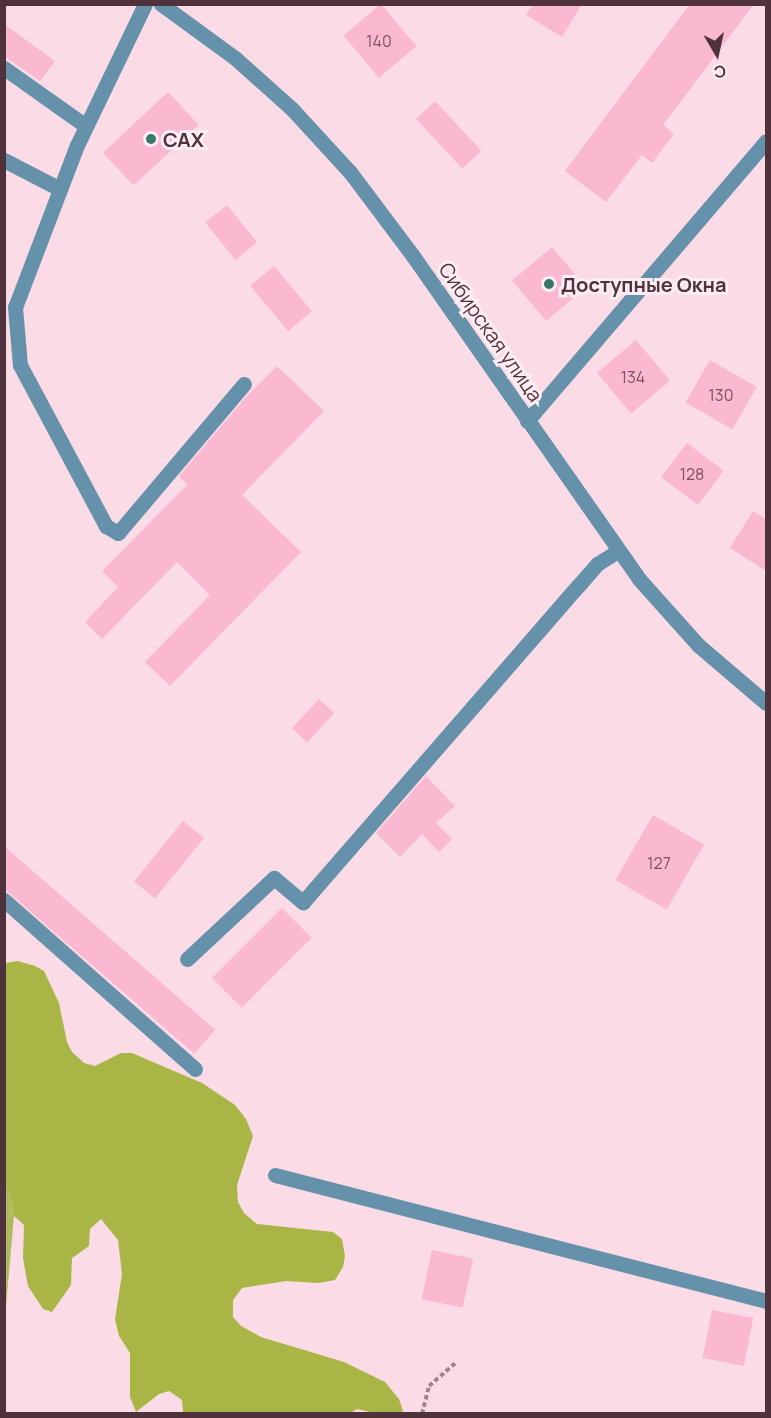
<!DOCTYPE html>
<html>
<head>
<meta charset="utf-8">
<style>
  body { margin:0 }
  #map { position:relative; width:771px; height:1418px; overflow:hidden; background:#fbdbe6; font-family:Manrope,sans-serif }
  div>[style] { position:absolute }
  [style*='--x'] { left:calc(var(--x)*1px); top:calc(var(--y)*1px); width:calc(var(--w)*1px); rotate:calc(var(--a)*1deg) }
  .green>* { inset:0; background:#b0bb61 }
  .forest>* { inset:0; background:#a9b645 }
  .building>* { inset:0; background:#fbb8d1; transform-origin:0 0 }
  .path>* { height:4px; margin-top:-2px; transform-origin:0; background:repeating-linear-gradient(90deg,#a1828d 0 4.5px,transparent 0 7.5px) }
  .minor>* { height:15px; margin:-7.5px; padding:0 7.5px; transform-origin:7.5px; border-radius:7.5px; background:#6591ab }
  .dots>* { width:16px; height:16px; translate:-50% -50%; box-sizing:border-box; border:3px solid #feedf3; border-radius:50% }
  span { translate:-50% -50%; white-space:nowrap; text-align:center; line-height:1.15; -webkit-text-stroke:6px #feedf3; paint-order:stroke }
  .number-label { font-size:16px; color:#7b5462 }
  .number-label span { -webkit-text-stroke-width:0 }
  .poi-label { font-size:20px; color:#50323d; font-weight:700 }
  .left { translate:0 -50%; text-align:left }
  .street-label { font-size:20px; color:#50323d }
  .frame { position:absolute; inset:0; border:6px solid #50323d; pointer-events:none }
  .north { position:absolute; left:687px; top:24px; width:60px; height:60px; -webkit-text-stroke:4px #feedf3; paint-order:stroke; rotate:171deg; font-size:16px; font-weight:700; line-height:24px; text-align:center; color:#50323d }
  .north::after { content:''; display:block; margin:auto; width:21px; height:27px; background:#50323d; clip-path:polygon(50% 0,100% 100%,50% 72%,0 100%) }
</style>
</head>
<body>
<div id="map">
  <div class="green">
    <div style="clip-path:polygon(5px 1189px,10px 1194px,14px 1216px,5px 1318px)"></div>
  </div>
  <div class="forest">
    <div style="clip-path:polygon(18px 961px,35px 966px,44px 971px,59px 1003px,67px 1042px,72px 1052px,84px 1063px,95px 1066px,121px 1053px,132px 1053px,202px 1083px,235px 1105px,246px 1119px,253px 1136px,237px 1185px,238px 1202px,244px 1213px,257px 1224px,333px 1232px,342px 1239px,345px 1256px,343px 1267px,335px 1280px,318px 1283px,286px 1281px,242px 1288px,233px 1300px,233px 1317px,241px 1326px,261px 1337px,344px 1362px,385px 1382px,399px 1399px,403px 1411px,401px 1413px,374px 1413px,357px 1409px,349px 1414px,183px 1413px,182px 1400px,169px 1391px,159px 1394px,136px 1412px,130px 1397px,130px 1353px,119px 1336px,115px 1319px,122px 1274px,118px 1240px,101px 1219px,90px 1229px,89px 1246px,72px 1258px,71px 1285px,52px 1312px,43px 1309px,28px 1286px,23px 1258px,24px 1225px,14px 1216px,10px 1194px,5px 1189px,5px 963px)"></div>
  </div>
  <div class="building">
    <div style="left:381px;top:4px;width:55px;height:49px;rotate:50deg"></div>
    <div style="clip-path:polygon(533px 4px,582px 4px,562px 37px,526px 15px)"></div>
    <div style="clip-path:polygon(690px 4px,754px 4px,663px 125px,674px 134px,652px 163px,642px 155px,606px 202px,565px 171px)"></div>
    <div style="clip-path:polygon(4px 24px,55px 61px,40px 81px,4px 56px)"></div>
    <div style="left:168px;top:92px;width:45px;height:89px;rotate:47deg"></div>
    <div style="left:435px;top:101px;width:68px;height:26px;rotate:47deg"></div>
    <div style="left:227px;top:205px;width:48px;height:28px;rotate:51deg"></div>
    <div style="left:552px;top:247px;width:53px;height:52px;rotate:50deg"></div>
    <div style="left:274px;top:266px;width:59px;height:31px;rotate:50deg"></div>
    <div style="left:636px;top:340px;width:53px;height:51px;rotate:50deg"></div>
    <div style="left:710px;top:360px;width:54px;height:49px;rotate:30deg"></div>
    <div style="clip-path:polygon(277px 366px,324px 411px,242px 495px,301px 552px,170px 686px,145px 662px,210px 595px,177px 562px,102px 639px,85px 622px,118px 587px,102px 571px,187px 485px,179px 476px,246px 397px)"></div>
    <div style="left:687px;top:443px;width:46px;height:43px;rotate:37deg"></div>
    <div style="clip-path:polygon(753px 511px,766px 519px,766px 571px,730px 548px)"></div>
    <div style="left:319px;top:699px;width:21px;height:40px;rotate:43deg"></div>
    <div style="clip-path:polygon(426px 776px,455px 806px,436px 823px,452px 839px,439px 852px,422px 834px,400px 857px,376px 833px)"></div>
    <div style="left:653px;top:815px;width:59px;height:75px;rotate:30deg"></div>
    <div style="left:183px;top:821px;width:27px;height:78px;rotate:39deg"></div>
    <div style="left:4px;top:846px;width:280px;height:32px;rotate:41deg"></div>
    <div style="left:282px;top:908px;width:42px;height:99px;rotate:45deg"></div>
    <div style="left:432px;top:1250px;width:42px;height:50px;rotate:12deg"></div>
    <div style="left:712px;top:1310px;width:42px;height:49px;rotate:11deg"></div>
  </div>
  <div class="path">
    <div style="--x:422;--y:1414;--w:29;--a:-76"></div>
    <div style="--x:429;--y:1386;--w:35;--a:-41"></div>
  </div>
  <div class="minor">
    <div style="--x:145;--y:4;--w:157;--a:115.7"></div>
    <div style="--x:77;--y:145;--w:173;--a:110.9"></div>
    <div style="--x:15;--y:307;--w:58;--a:85.1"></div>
    <div style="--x:20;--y:365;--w:183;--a:61.9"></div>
    <div style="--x:106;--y:526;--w:14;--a:30"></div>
    <div style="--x:118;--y:533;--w:195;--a:-49.8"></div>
    <div style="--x:161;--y:4;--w:92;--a:36.1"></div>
    <div style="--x:235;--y:58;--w:76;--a:41.8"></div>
    <div style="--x:292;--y:109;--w:86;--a:47.4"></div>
    <div style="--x:350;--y:172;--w:105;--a:53.1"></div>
    <div style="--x:413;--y:256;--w:394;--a:55"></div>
    <div style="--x:639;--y:579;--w:89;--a:48.2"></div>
    <div style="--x:698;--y:645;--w:89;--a:40.5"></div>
    <div style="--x:4;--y:68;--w:100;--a:35.3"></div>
    <div style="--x:4;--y:160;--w:63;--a:27.4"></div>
    <div style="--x:527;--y:421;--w:368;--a:-49.5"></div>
    <div style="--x:4;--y:900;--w:255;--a:41.5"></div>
    <div style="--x:187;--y:959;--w:119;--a:-43"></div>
    <div style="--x:274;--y:878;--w:38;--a:40"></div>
    <div style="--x:303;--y:902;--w:419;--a:-49"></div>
    <div style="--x:578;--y:586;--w:29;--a:-49"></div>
    <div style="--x:597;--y:564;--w:25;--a:-32"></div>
    <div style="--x:275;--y:1175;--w:507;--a:14.39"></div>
  </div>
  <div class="dots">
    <div style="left:151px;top:139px;background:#377868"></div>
    <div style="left:549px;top:284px;background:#377868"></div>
  </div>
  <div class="number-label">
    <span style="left:379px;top:41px">140</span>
    <span style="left:633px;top:377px">134</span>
    <span style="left:721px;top:395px">130</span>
    <span style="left:692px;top:474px">128</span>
    <span style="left:659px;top:863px">127</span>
  </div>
  <div class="poi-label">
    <span class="left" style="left:163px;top:139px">САХ</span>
    <span class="left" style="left:561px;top:284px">Доступные Окна</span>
  </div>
  <div class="street-label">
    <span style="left:491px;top:332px;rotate:55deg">Сибирская улица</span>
  </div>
  <div class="frame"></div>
  <div class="north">С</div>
</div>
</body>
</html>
